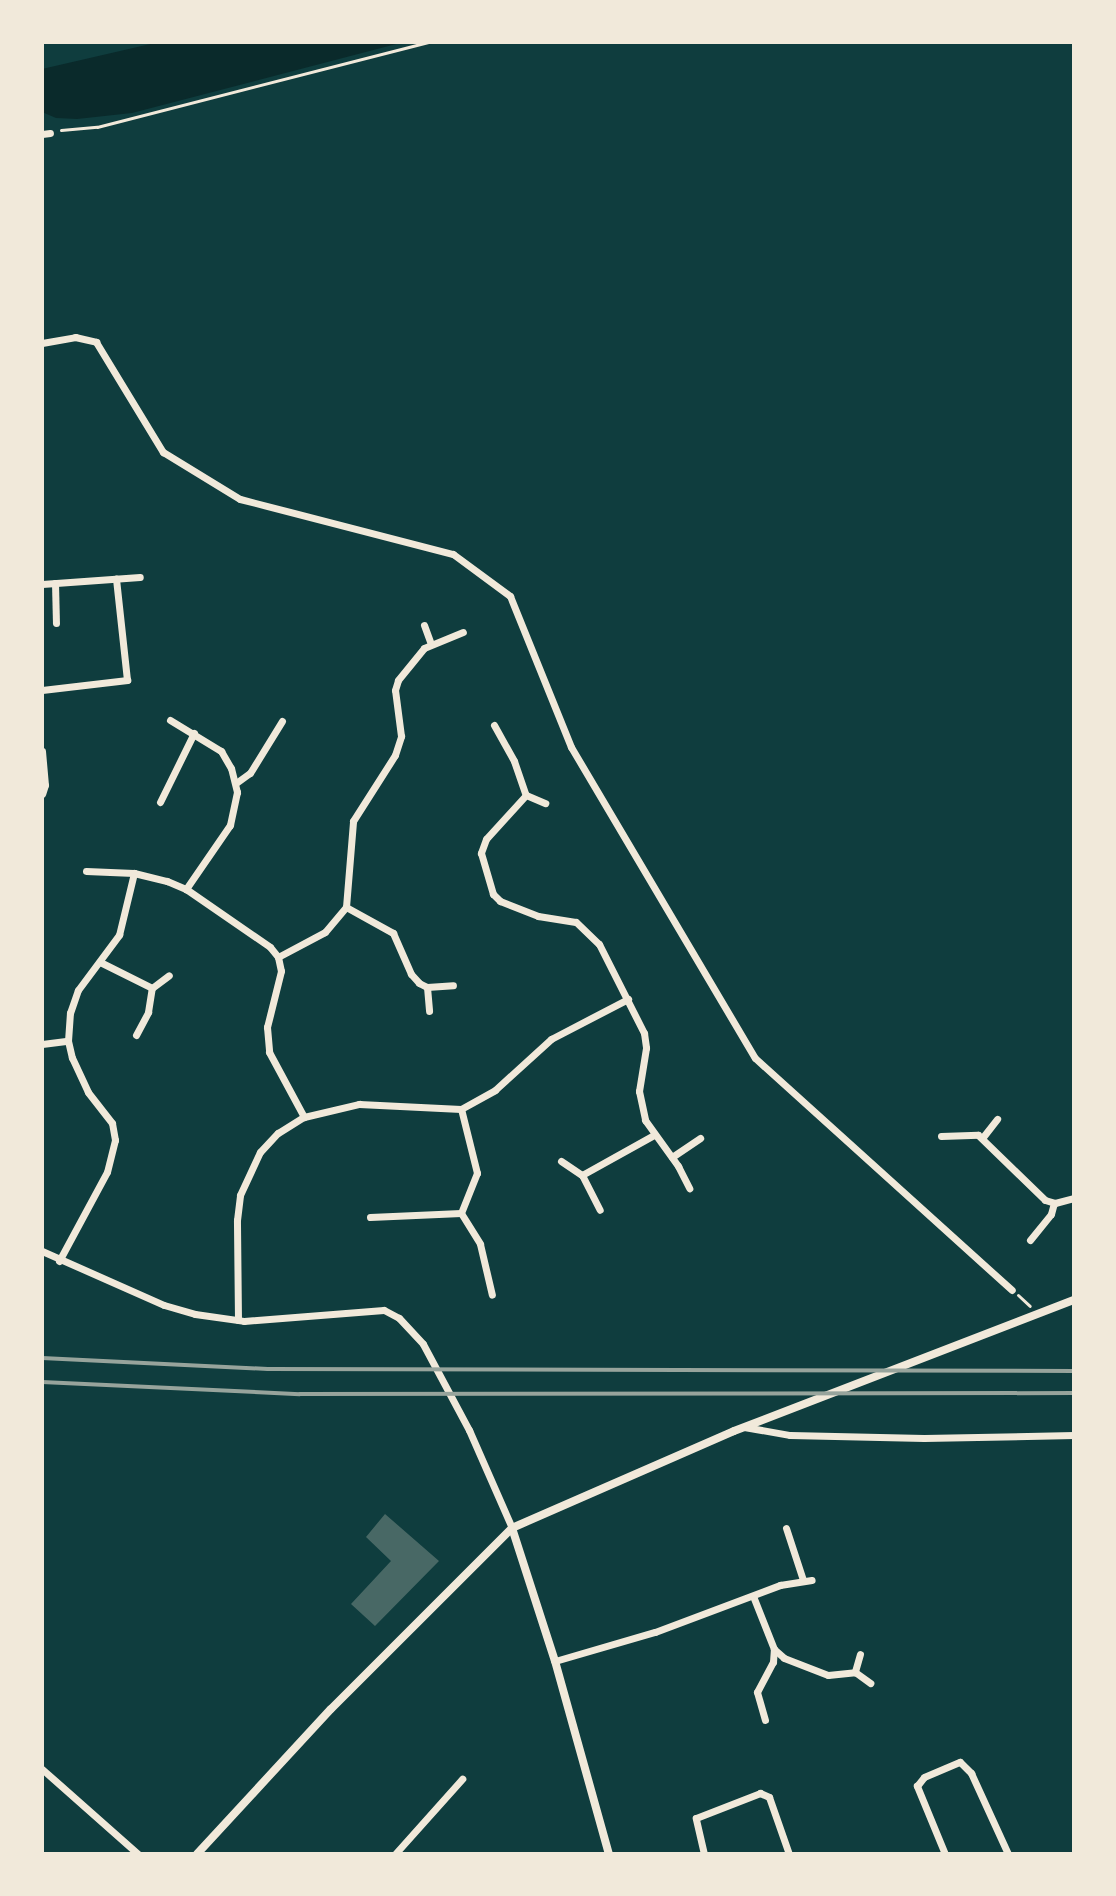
<!DOCTYPE html>
<html>
<head>
<meta charset="utf-8">
<style>
  body { margin:0 }
  #map { position:relative; width:1116px; height:1896px; overflow:hidden; background:#0f3d3e; font-family:"Alegreya Sans",sans-serif }
  div>[style] { position:absolute }
  [style*='--x'] { left:calc(var(--x)*1px); top:calc(var(--y)*1px); width:calc(var(--w)*1px); rotate:calc(var(--a)*1deg) }
  .water>* { inset:0; background:#0a2a2b }
  .building>* { inset:0; background:#486865 }
  .path>* { height:3px; margin:-1.5px; padding:0 1.5px; transform-origin:1.5px; border-radius:1.5px; background:#f1e9da }
  .minor>* { height:7px; margin:-3.5px; padding:0 3.5px; transform-origin:3.5px; border-radius:3.5px; background:#f1e9da }
  .tertiary>* { height:8px; margin:-4px; padding:0 4px; transform-origin:4px; border-radius:4px; background:#f1e9da }
  .rail>* { height:4px; margin:-2px; padding:0 2px; transform-origin:2px; border-radius:2px; background:#97a49c }
  span { translate:-50% -50%; white-space:nowrap; text-align:center; line-height:1.15; -webkit-text-stroke:8px #f1e9da; paint-order:stroke }
  .frame { position:absolute; inset:0; border:44px solid #f1e9da; pointer-events:none }
</style>
</head>
<body>
<div id="map">
  <div class="water">
    <div style="clip-path:polygon(159px 42px,404px 42px,132px 113px,77px 119px,56px 118px,42px 112px,42px 69px)"></div>
  </div>
  <div class="building">
    <div style="clip-path:polygon(385px 1514px,439px 1561px,375px 1626px,351px 1604px,391px 1561px,366px 1537px)"></div>
  </div>
  <div class="path">
    <div style="--x:61;--y:130;--w:36;--a:-5"></div>
    <div style="--x:97;--y:127;--w:343;--a:-14.4"></div>
    <div style="--x:1018;--y:1295;--w:16;--a:43"></div>
  </div>
  <div class="minor">
    <div style="--x:42;--y:134;--w:8;--a:-7"></div>
    <div style="--x:42;--y:343;--w:34;--a:-10"></div>
    <div style="--x:75;--y:337;--w:22;--a:13"></div>
    <div style="--x:96;--y:342;--w:129;--a:58.7"></div>
    <div style="--x:163;--y:452;--w:90;--a:31.4"></div>
    <div style="--x:240;--y:499;--w:220;--a:14.5"></div>
    <div style="--x:453;--y:554;--w:71;--a:36.4"></div>
    <div style="--x:510;--y:596;--w:163;--a:68"></div>
    <div style="--x:571;--y:747;--w:361;--a:59.4"></div>
    <div style="--x:755;--y:1058;--w:346;--a:42.1"></div>
    <div style="--x:55;--y:583;--w:40;--a:88.6"></div>
    <div style="--x:42;--y:584;--w:98;--a:-4.1"></div>
    <div style="--x:424;--y:625;--w:20;--a:70"></div>
    <div style="--x:42;--y:690;--w:86;--a:-6.7"></div>
    <div style="--x:127;--y:680;--w:102;--a:-96.2"></div>
    <div style="--x:170;--y:720;--w:60;--a:31.3"></div>
    <div style="--x:221;--y:751;--w:20;--a:60"></div>
    <div style="--x:231;--y:768;--w:25;--a:76"></div>
    <div style="--x:237;--y:792;--w:34;--a:102"></div>
    <div style="--x:230;--y:825;--w:78;--a:124.5"></div>
    <div style="--x:494;--y:725;--w:41;--a:60.9"></div>
    <div style="--x:514;--y:761;--w:36;--a:71"></div>
    <div style="--x:526;--y:795;--w:21;--a:23"></div>
    <div style="--x:42;--y:751;--w:34;--a:85"></div>
    <div style="--x:45;--y:785;--w:9;--a:108"></div>
    <div style="--x:236;--y:783;--w:17;--a:-36"></div>
    <div style="--x:250;--y:773;--w:61;--a:-58.4"></div>
    <div style="--x:526;--y:795;--w:59;--a:132.3"></div>
    <div style="--x:486;--y:839;--w:15;--a:110"></div>
    <div style="--x:481;--y:853;--w:43;--a:73.7"></div>
    <div style="--x:493;--y:894;--w:10;--a:45"></div>
    <div style="--x:500;--y:901;--w:41;--a:21.5"></div>
    <div style="--x:538;--y:916;--w:38;--a:9"></div>
    <div style="--x:576;--y:922;--w:32;--a:44"></div>
    <div style="--x:599;--y:944;--w:100;--a:63.2"></div>
    <div style="--x:644;--y:1033;--w:15;--a:82"></div>
    <div style="--x:646;--y:1048;--w:44;--a:99.2"></div>
    <div style="--x:639;--y:1091;--w:30;--a:78"></div>
    <div style="--x:645;--y:1120;--w:57;--a:54.3"></div>
    <div style="--x:678;--y:1166;--w:25;--a:63"></div>
    <div style="--x:160;--y:802;--w:77;--a:-63.8"></div>
    <div style="--x:86;--y:871;--w:48;--a:2.4"></div>
    <div style="--x:134;--y:873;--w:34;--a:14"></div>
    <div style="--x:167;--y:881;--w:21;--a:23"></div>
    <div style="--x:186;--y:889;--w:102;--a:34.6"></div>
    <div style="--x:270;--y:947;--w:13;--a:51"></div>
    <div style="--x:278;--y:957;--w:14;--a:78"></div>
    <div style="--x:281;--y:971;--w:58;--a:104"></div>
    <div style="--x:267;--y:1027;--w:25;--a:85"></div>
    <div style="--x:269;--y:1052;--w:74;--a:61.7"></div>
    <div style="--x:346;--y:907;--w:54;--a:29"></div>
    <div style="--x:393;--y:933;--w:45;--a:66.3"></div>
    <div style="--x:411;--y:974;--w:12;--a:48"></div>
    <div style="--x:419;--y:983;--w:9;--a:27"></div>
    <div style="--x:427;--y:987;--w:26;--a:-4"></div>
    <div style="--x:278;--y:957;--w:53;--a:-28"></div>
    <div style="--x:325;--y:932;--w:33;--a:-50"></div>
    <div style="--x:346;--y:907;--w:86;--a:-85.3"></div>
    <div style="--x:353;--y:821;--w:78;--a:-57.5"></div>
    <div style="--x:395;--y:755;--w:20;--a:-72"></div>
    <div style="--x:401;--y:736;--w:46;--a:-97.4"></div>
    <div style="--x:395;--y:690;--w:10;--a:-73"></div>
    <div style="--x:398;--y:680;--w:41;--a:-50.9"></div>
    <div style="--x:424;--y:648;--w:42;--a:-22.3"></div>
    <div style="--x:100;--y:962;--w:58;--a:26.6"></div>
    <div style="--x:427;--y:987;--w:24;--a:85"></div>
    <div style="--x:136;--y:1035;--w:26;--a:-62"></div>
    <div style="--x:148;--y:1012;--w:24;--a:-81"></div>
    <div style="--x:152;--y:988;--w:21;--a:-37"></div>
    <div style="--x:42;--y:1044;--w:26;--a:-7"></div>
    <div style="--x:941;--y:1136;--w:37;--a:-2"></div>
    <div style="--x:978;--y:1135;--w:93;--a:44.1"></div>
    <div style="--x:1045;--y:1200;--w:10;--a:17"></div>
    <div style="--x:1055;--y:1203;--w:20;--a:-15"></div>
    <div style="--x:983;--y:1137;--w:23;--a:-52"></div>
    <div style="--x:672;--y:1157;--w:34;--a:-34"></div>
    <div style="--x:561;--y:1161;--w:25;--a:34"></div>
    <div style="--x:582;--y:1175;--w:39;--a:63"></div>
    <div style="--x:582;--y:1175;--w:82;--a:-29.1"></div>
    <div style="--x:461;--y:1213;--w:36;--a:58"></div>
    <div style="--x:480;--y:1244;--w:52;--a:76.8"></div>
    <div style="--x:370;--y:1217;--w:91;--a:-2.5"></div>
    <div style="--x:461;--y:1213;--w:43;--a:-68.2"></div>
    <div style="--x:477;--y:1173;--w:66;--a:-104"></div>
    <div style="--x:1030;--y:1240;--w:33;--a:-51"></div>
    <div style="--x:1051;--y:1214;--w:11;--a:-75"></div>
    <div style="--x:42;--y:1251;--w:133;--a:23.9"></div>
    <div style="--x:164;--y:1305;--w:32;--a:16"></div>
    <div style="--x:195;--y:1314;--w:49;--a:8.1"></div>
    <div style="--x:244;--y:1321;--w:140;--a:-4.5"></div>
    <div style="--x:384;--y:1310;--w:17;--a:28"></div>
    <div style="--x:399;--y:1318;--w:35;--a:47"></div>
    <div style="--x:423;--y:1344;--w:98;--a:61.9"></div>
    <div style="--x:469;--y:1430;--w:107;--a:66.3"></div>
    <div style="--x:59;--y:1261;--w:101;--a:-61.7"></div>
    <div style="--x:107;--y:1172;--w:33;--a:-76"></div>
    <div style="--x:115;--y:1140;--w:17;--a:-100"></div>
    <div style="--x:112;--y:1123;--w:39;--a:-128"></div>
    <div style="--x:88;--y:1092;--w:38;--a:-115"></div>
    <div style="--x:72;--y:1058;--w:17;--a:-103"></div>
    <div style="--x:68;--y:1041;--w:28;--a:-86"></div>
    <div style="--x:70;--y:1013;--w:24;--a:-71"></div>
    <div style="--x:78;--y:990;--w:69;--a:-53.3"></div>
    <div style="--x:119;--y:935;--w:64;--a:-76.4"></div>
    <div style="--x:238;--y:1320;--w:100;--a:-90.6"></div>
    <div style="--x:237;--y:1220;--w:25;--a:-83"></div>
    <div style="--x:240;--y:1195;--w:47;--a:-65.1"></div>
    <div style="--x:260;--y:1152;--w:26;--a:-47"></div>
    <div style="--x:278;--y:1133;--w:31;--a:-32"></div>
    <div style="--x:304;--y:1117;--w:57;--a:-13.3"></div>
    <div style="--x:359;--y:1104;--w:102;--a:2.8"></div>
    <div style="--x:461;--y:1109;--w:39;--a:-29"></div>
    <div style="--x:495;--y:1090;--w:76;--a:-42.3"></div>
    <div style="--x:551;--y:1039;--w:87;--a:-27.5"></div>
    <div style="--x:744;--y:1427;--w:47;--a:9.9"></div>
    <div style="--x:790;--y:1435;--w:134;--a:1.3"></div>
    <div style="--x:924;--y:1438;--w:150;--a:-1.1"></div>
    <div style="--x:786;--y:1528;--w:55;--a:71.9"></div>
    <div style="--x:753;--y:1596;--w:57;--a:68.4"></div>
    <div style="--x:774;--y:1649;--w:13;--a:42"></div>
    <div style="--x:784;--y:1658;--w:47;--a:21.1"></div>
    <div style="--x:828;--y:1675;--w:27;--a:-6"></div>
    <div style="--x:860;--y:1654;--w:19;--a:106"></div>
    <div style="--x:855;--y:1672;--w:19;--a:36"></div>
    <div style="--x:555;--y:1661;--w:104;--a:-16.2"></div>
    <div style="--x:655;--y:1632;--w:134;--a:-20.6"></div>
    <div style="--x:780;--y:1585;--w:32;--a:-9"></div>
    <div style="--x:765;--y:1720;--w:29;--a:-106"></div>
    <div style="--x:757;--y:1692;--w:34;--a:-62"></div>
    <div style="--x:773;--y:1662;--w:13;--a:-86"></div>
    <div style="--x:42;--y:1769;--w:128;--a:41.5"></div>
    <div style="--x:395;--y:1854;--w:101;--a:-48.2"></div>
    <div style="--x:704;--y:1854;--w:37;--a:-103"></div>
    <div style="--x:696;--y:1818;--w:69;--a:-21.3"></div>
    <div style="--x:760;--y:1793;--w:10;--a:24"></div>
    <div style="--x:769;--y:1797;--w:60;--a:70.7"></div>
    <div style="--x:945;--y:1854;--w:74;--a:-112.4"></div>
    <div style="--x:917;--y:1786;--w:11;--a:-52"></div>
    <div style="--x:924;--y:1777;--w:39;--a:-23"></div>
    <div style="--x:960;--y:1762;--w:16;--a:45"></div>
    <div style="--x:971;--y:1773;--w:89;--a:65.4"></div>
  </div>
  <div class="tertiary">
    <div style="--x:512;--y:1528;--w:140;--a:72.1"></div>
    <div style="--x:555;--y:1661;--w:200;--a:74.4"></div>
    <div style="--x:197;--y:1854;--w:197;--a:-47.3"></div>
    <div style="--x:331;--y:1709;--w:256;--a:-45"></div>
    <div style="--x:512;--y:1528;--w:242;--a:-23.6"></div>
    <div style="--x:734;--y:1431;--w:364;--a:-21.1"></div>
  </div>
  <div class="rail">
    <div style="--x:42;--y:1358;--w:226;--a:2.8"></div>
    <div style="--x:268;--y:1369;--w:806;--a:0.14"></div>
    <div style="--x:42;--y:1382;--w:258;--a:2.7"></div>
    <div style="--x:300;--y:1394;--w:774;--a:-0.07"></div>
  </div>
  <div class="frame"></div>
</div>
</body>
</html>
